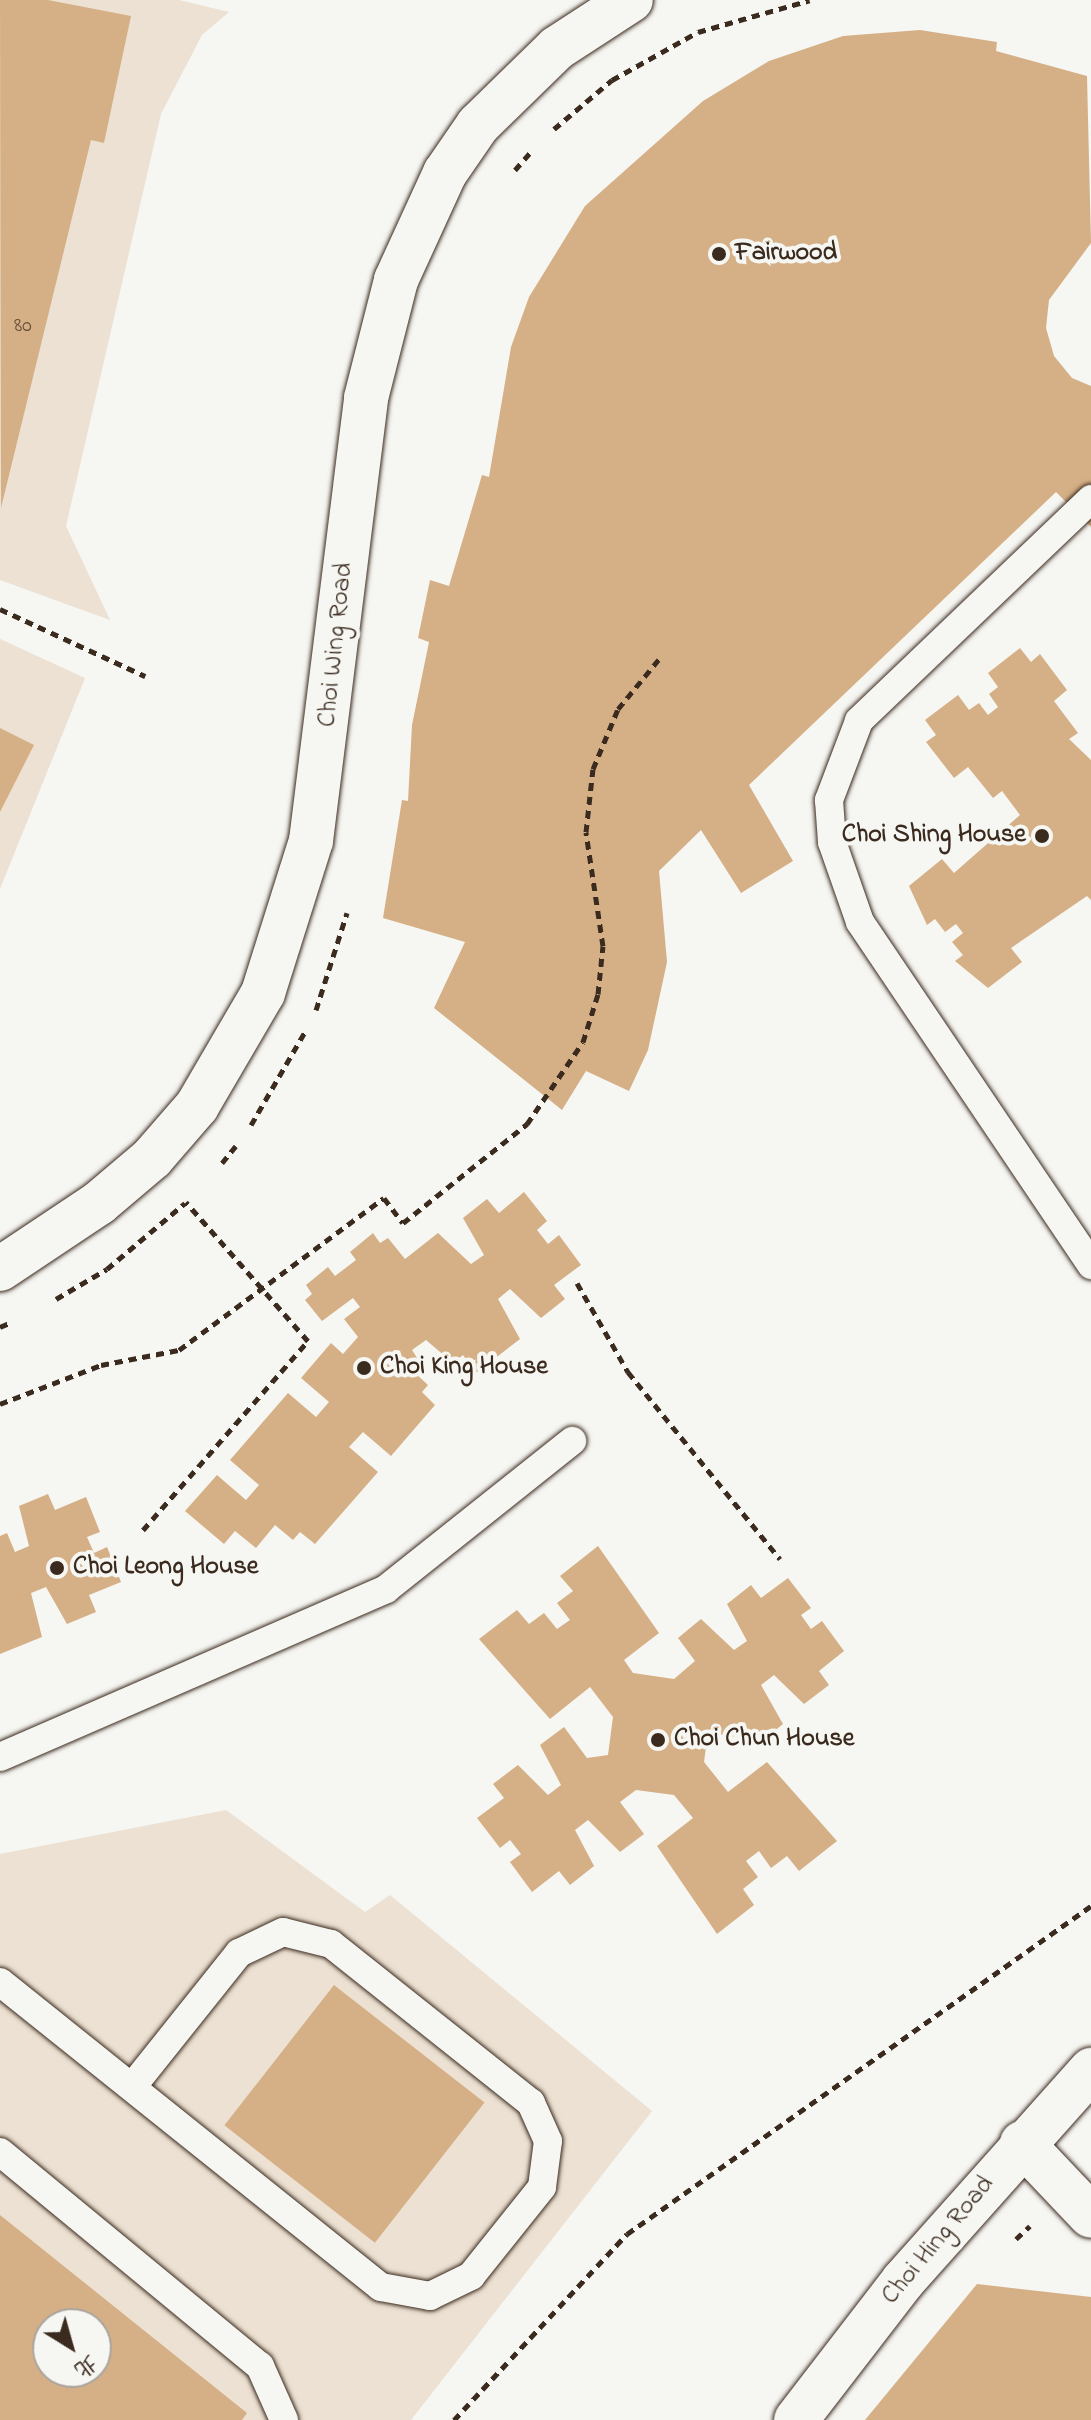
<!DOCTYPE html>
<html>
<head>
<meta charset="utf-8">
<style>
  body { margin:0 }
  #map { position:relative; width:1091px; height:2420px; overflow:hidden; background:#f6f6f2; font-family:"Indie Flower","LXGW WenKai TC",sans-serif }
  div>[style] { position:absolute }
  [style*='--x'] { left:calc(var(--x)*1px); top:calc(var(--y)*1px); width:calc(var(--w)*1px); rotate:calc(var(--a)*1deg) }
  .built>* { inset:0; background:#ece1d2 }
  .building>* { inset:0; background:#d5b086; transform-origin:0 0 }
  .path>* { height:5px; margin-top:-2.5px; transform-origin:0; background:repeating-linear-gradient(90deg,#3b2a1e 0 8px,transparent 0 14px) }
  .roads { filter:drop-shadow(0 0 2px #3b2a1e) drop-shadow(0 0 2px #3b2a1e) }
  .service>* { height:28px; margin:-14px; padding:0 14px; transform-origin:14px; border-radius:14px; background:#f6f6f2 }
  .minor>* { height:44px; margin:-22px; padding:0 22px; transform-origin:22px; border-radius:22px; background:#f6f6f2 }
  .tertiary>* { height:44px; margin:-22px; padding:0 22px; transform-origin:22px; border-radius:22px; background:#f6f6f2 }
  .dots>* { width:22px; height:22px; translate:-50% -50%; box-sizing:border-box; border:4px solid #f6f6f2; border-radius:50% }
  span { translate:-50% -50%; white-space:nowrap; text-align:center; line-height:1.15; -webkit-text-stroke:8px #f6f6f2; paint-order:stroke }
  .number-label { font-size:22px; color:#624c38 }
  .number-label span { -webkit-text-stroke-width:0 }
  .poi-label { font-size:26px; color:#3b2a1e; font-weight:700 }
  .left { translate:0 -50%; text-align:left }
  .right { translate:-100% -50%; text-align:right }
  .street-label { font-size:26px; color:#3b2a1e }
  .north { position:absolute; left:32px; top:2308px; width:80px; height:80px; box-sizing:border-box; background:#f6f6f2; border:2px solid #aba49d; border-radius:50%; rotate:143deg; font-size:22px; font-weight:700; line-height:32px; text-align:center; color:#3b2a1e }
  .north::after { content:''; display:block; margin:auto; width:28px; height:36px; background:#3b2a1e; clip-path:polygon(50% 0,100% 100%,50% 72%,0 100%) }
</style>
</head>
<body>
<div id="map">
  <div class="built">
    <div style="clip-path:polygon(0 0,179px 0,229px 12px,202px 35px,161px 114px,66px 526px,110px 620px,0 580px)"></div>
    <div style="clip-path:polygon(0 639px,85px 678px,0 889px)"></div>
    <div style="clip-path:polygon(evenodd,226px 1810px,365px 1912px,390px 1895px,652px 2111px,411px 2420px,0 2420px,0 1854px,226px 1810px,48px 2324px,96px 2324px,96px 2372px,48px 2372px,48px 2324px)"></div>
  </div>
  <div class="building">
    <div style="clip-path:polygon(0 0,48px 0,131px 16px,104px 143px,91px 140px,1px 508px)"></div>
    <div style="clip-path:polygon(920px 30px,997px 42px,996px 51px,1087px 76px,1091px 243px,1049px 300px,1046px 328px,1054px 356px,1072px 378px,1091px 386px,1091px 527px,1056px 492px,749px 785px,793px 861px,741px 893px,701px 830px,659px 871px,667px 962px,648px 1050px,629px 1091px,586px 1071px,562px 1110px,434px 1008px,465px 942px,383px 918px,402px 800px,408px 801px,412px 725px,429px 642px,418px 638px,430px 580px,449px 586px,482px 475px,489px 477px,511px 347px,529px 297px,585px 206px,703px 101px,769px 61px,843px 36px)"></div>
    <div style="clip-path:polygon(1020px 648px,1031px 662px,1040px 654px,1067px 690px,1054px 701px,1078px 733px,1069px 739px,1091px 760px,1091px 900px,1087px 896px,1011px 948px,1022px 962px,988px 988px,955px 961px,963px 955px,952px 942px,963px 933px,956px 924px,945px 932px,935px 919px,927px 925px,909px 886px,942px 859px,954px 873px,1020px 815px,1002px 791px,993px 798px,968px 767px,954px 778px,926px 742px,936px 735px,925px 720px,958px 695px,969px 710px,979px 703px,988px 715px,998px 707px,989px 694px,998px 687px,988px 673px)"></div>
    <div style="clip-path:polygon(0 728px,34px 745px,0 812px)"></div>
    <div style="clip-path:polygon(524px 1192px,547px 1221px,537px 1230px,548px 1244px,559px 1235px,581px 1265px,554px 1285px,565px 1299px,541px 1318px,510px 1289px,498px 1299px,520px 1339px,476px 1373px,463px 1355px,453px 1363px,426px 1340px,412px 1350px,421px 1364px,414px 1372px,428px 1385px,422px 1392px,435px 1405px,391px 1456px,363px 1432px,349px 1447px,378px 1472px,315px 1544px,300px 1532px,293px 1540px,275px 1525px,256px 1548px,235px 1531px,224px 1544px,185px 1511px,217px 1475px,246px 1500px,259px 1485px,230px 1460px,288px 1393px,316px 1417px,329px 1402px,301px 1378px,331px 1343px,343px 1354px,358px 1337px,344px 1319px,360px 1307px,353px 1298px,322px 1321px,305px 1300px,312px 1294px,306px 1285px,328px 1267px,335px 1276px,356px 1260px,350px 1252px,373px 1233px,380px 1243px,388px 1238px,405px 1259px,438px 1233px,471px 1264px,484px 1255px,463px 1218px,487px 1199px,499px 1213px)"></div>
    <div style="clip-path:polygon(48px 1494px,55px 1510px,86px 1497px,100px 1532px,87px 1537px,94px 1553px,107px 1547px,121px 1582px,89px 1595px,96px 1612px,67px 1624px,46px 1587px,31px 1593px,42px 1637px,0 1654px,0 1536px,7px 1533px,15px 1552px,29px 1546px,19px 1506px)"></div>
    <div style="clip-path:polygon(598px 1546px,659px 1633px,624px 1660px,633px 1673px,674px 1679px,695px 1661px,678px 1638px,701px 1619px,734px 1650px,747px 1641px,727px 1604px,751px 1585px,761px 1598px,788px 1578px,811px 1608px,801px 1615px,811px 1629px,822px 1621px,844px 1651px,819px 1671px,829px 1685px,804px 1704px,774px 1675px,761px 1685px,783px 1724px,759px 1743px,749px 1729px,737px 1737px,708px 1733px,704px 1762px,728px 1792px,767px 1762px,837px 1841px,799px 1871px,787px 1856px,771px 1868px,759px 1851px,746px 1861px,758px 1877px,743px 1889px,754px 1905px,717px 1934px,657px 1846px,693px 1818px,674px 1795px,636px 1790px,620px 1802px,644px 1834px,620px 1852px,588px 1820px,575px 1830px,594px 1866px,570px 1885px,559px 1871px,532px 1892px,510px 1862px,521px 1854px,510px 1840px,500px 1848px,477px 1818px,504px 1798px,493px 1784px,518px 1765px,548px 1795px,561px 1785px,540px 1745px,564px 1727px,587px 1758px,608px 1755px,613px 1717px,590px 1687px,550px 1719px,479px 1639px,517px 1610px,529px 1624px,544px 1613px,557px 1629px,570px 1620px,557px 1603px,573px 1591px,560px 1576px)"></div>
    <div style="left:334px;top:1985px;width:191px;height:178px;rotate:38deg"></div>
    <div style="clip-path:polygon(evenodd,0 2215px,247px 2413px,242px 2420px,0 2420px,0 2215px,48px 2324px,96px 2324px,96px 2372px,48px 2372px,48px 2324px)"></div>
    <div style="clip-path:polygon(977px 2284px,1091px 2297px,1091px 2420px,865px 2420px)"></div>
  </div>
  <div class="path">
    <div style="--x:554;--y:129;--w:76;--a:-40.2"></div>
    <div style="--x:612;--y:80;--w:98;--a:-29.2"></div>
    <div style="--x:698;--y:32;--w:116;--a:-15.9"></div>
    <div style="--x:515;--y:170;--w:23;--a:-49"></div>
    <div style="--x:0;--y:609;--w:160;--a:24.8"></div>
    <div style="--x:316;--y:1010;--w:102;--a:-72.3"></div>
    <div style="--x:251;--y:1125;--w:110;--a:-59.9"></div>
    <div style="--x:222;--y:1163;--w:22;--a:-51"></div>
    <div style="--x:577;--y:1283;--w:103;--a:60.2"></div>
    <div style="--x:628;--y:1372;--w:241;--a:50.9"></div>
    <div style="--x:56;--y:1299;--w:59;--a:-30.5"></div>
    <div style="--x:107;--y:1269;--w:102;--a:-40.2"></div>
    <div style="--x:0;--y:1327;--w:13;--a:-23"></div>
    <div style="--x:0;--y:1404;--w:108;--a:-21.1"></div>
    <div style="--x:101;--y:1365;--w:79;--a:-10.9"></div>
    <div style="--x:179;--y:1350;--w:255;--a:-36.6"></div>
    <div style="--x:384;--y:1198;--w:31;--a:53"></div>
    <div style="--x:403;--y:1223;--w:159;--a:-38.6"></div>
    <div style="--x:527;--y:1124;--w:99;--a:-55.7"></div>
    <div style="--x:583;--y:1042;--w:50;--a:-72.6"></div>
    <div style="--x:598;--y:994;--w:48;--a:-84.1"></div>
    <div style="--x:603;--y:946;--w:115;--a:-98.5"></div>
    <div style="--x:586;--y:832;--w:63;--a:-83.7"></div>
    <div style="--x:593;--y:769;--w:65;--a:-67.4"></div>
    <div style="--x:618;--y:709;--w:65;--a:-50.6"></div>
    <div style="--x:143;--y:1530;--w:251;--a:-48.9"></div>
    <div style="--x:308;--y:1341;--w:185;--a:-131.3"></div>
    <div style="--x:1016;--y:2239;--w:19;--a:-43"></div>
    <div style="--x:454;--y:2420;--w:254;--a:-47.1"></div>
    <div style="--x:627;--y:2234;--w:568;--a:-35.26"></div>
  </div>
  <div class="roads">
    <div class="service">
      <div style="--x:1091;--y:499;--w:321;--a:136.3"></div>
      <div style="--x:859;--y:721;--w:85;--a:110.8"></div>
      <div style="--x:829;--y:800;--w:42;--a:85.9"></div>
      <div style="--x:832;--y:842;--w:85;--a:70.7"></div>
      <div style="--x:860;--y:922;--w:414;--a:56"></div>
      <div style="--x:0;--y:1757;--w:421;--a:-23.5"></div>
      <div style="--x:386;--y:1589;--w:238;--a:-38.5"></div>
      <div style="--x:0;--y:1982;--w:488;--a:38.7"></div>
      <div style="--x:381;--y:2287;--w:50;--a:10.4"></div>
      <div style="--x:430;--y:2296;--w:46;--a:-26"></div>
      <div style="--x:471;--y:2276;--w:114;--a:-51.4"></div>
      <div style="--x:542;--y:2187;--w:46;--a:-82.6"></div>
      <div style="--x:548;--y:2141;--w:42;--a:-114.1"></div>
      <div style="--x:531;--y:2103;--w:256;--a:-141.5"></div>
      <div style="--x:331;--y:1944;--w:49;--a:-166"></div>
      <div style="--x:283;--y:1932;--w:49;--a:154.5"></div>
      <div style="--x:239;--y:1953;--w:171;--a:128.6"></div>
      <div style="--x:0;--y:2152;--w:337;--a:39.5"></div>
      <div style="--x:260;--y:2366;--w:59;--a:66"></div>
    </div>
    <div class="minor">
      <div style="--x:0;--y:1269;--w:119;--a:-33.7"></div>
      <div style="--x:99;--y:1203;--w:70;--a:-40.3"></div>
      <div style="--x:152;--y:1158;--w:69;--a:-49.1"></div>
      <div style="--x:197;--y:1106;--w:131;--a:-59.7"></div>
      <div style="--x:263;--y:993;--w:159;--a:-72.5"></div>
      <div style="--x:311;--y:841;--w:446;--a:-82.9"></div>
      <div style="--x:366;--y:398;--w:122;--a:-75.7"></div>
      <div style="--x:396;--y:280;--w:118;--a:-65.4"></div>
      <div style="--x:445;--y:173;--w:58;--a:-55.5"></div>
      <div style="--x:478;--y:125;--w:110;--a:-44.3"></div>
      <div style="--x:557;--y:48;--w:88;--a:-33"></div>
      <div style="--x:1022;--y:2143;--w:100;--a:46.6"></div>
    </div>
    <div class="tertiary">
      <div style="--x:796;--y:2420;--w:175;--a:-52.4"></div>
      <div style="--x:903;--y:2281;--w:283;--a:-48.3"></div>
    </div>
  </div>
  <div class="dots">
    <div style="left:719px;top:254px;background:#3b2a1e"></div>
    <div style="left:1042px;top:836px;background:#3b2a1e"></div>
    <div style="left:364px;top:1368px;background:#3b2a1e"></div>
    <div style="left:57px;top:1568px;background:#3b2a1e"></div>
    <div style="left:658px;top:1740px;background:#3b2a1e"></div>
  </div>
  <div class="number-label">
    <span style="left:23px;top:327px">80</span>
  </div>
  <div class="poi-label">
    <span class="left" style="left:735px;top:254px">Fairwood</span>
    <span class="right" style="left:1026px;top:836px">Choi Shing House</span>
    <span class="left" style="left:380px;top:1368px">Choi King House</span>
    <span class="left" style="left:73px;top:1568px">Choi Leong House</span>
    <span class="left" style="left:674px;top:1740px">Choi Chun House</span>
  </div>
  <div class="street-label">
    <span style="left:337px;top:645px;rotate:-84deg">Choi Wing Road</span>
    <span style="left:939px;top:2241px;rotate:-50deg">Choi Hing Road</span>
  </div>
  <div class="north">北</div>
</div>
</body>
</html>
